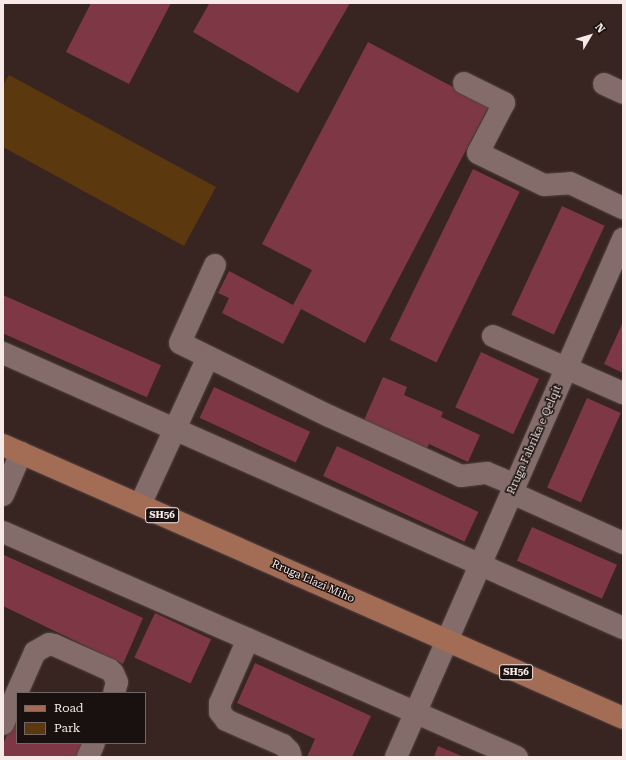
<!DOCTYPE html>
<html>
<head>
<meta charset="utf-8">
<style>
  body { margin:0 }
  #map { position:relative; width:626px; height:760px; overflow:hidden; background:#382522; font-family:"Roboto Serif",serif }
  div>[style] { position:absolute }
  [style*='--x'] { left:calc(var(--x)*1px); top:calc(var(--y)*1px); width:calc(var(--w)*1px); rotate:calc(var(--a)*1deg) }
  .green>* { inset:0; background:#5b380d }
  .building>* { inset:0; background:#7e3745; transform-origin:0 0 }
  .roads { filter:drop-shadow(0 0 1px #534340) drop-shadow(0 0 1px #534340) }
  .minor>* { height:22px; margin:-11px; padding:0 11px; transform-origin:11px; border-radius:11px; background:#836c69 }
  .major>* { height:22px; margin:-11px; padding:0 11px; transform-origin:11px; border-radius:11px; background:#a36d55 }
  span { translate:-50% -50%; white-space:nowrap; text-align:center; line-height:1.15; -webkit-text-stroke:3px #19110f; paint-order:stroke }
  .shield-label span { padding:1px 3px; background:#19110f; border:1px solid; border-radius:3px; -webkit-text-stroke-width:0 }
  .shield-label { font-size:10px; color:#f6e9e7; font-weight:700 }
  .street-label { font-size:11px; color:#f6e9e7 }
  .frame { position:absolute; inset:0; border:4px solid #f6e9e7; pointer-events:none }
  .legend { position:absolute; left:16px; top:692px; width:130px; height:52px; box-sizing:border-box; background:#19110f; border:1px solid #716765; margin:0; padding:5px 7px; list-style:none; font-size:12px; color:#f6e9e7 }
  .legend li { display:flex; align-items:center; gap:8px; height:20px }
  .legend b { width:20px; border:1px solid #716765 }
  .north { position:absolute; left:570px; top:16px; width:40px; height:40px; -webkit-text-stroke:3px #19110f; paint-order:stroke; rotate:52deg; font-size:11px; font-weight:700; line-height:16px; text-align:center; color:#f6e9e7 }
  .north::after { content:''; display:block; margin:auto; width:14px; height:18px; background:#f6e9e7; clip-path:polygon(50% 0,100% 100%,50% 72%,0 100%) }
</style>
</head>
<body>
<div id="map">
  <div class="green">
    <div style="clip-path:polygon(9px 75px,216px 187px,184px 246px,3px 147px,3px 85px)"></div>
  </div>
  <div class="building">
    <div style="clip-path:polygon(91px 3px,171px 3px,129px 84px,66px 52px)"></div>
    <div style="clip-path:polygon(207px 3px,350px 3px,298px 93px,193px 32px,209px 4px)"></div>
    <div style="clip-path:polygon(368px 42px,489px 106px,365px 343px,301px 309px,283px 344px,222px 313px,229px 298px,218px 293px,229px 271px,293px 305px,312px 270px,262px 244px)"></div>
    <div style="left:473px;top:169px;width:52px;height:190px;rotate:26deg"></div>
    <div style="left:562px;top:206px;width:47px;height:120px;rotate:25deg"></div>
    <div style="left:3px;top:295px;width:173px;height:35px;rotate:24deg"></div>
    <div style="clip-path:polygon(623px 322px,623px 373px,604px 364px)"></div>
    <div style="left:481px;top:352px;width:64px;height:61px;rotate:25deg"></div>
    <div style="clip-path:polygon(383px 377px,407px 387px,404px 395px,443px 412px,441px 417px,480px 435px,468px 462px,429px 444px,427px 448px,364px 420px)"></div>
    <div style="left:214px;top:387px;width:106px;height:34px;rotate:25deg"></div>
    <div style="left:587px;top:398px;width:37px;height:98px;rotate:24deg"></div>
    <div style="left:337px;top:446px;width:156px;height:33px;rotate:25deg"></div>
    <div style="left:532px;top:527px;width:93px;height:37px;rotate:24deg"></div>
    <div style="clip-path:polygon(4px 555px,143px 618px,123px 664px,3px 606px)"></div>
    <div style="left:155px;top:613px;width:62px;height:49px;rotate:25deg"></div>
    <div style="clip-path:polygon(255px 663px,371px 716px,352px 757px,307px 757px,315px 739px,237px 703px)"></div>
    <div style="clip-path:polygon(13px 722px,17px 723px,17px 743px,88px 743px,81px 757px,3px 757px,3px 744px)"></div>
    <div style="clip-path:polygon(438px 746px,464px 757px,434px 757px)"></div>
  </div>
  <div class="roads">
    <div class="minor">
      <div style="--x:464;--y:83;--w:45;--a:26.6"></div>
      <div style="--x:504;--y:103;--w:56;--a:117.5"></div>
      <div style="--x:478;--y:153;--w:73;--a:25.9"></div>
      <div style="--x:544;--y:185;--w:26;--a:-4"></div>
      <div style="--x:570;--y:183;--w:59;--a:25.3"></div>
      <div style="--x:604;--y:84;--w:21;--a:25"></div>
      <div style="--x:215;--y:265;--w:85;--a:114.2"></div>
      <div style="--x:180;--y:343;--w:166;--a:26.1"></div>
      <div style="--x:329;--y:416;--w:145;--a:24.4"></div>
      <div style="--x:461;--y:476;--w:26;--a:-7"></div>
      <div style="--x:487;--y:473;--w:30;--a:23"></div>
      <div style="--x:493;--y:336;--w:142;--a:23.7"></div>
      <div style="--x:3;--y:353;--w:678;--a:23.92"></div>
      <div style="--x:512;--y:493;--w:122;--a:24.2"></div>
      <div style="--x:3;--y:495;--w:46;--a:-66.8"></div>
      <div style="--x:140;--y:505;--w:163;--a:-65.3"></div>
      <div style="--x:3;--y:532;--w:561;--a:23.64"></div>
      <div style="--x:248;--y:639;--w:70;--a:113.6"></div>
      <div style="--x:220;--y:703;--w:9;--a:90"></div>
      <div style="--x:220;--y:712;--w:10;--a:53"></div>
      <div style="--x:226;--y:720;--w:62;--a:23.7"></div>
      <div style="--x:283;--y:745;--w:8;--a:45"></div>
      <div style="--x:289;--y:751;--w:6;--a:72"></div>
      <div style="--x:3;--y:724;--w:79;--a:-66"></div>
      <div style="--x:35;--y:652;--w:16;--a:-30"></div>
      <div style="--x:49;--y:644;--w:5;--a:11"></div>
      <div style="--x:54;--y:645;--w:61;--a:24.1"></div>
      <div style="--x:110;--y:670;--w:4;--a:45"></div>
      <div style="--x:113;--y:673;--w:10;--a:66"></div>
      <div style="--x:117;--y:682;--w:11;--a:105"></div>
      <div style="--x:88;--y:757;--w:15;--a:-67"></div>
      <div style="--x:396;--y:757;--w:566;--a:-66.34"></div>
    </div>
    <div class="major">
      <div style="--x:3;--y:445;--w:677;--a:23.76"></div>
    </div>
  </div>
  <div class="shield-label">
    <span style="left:162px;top:515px">SH56</span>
    <span style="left:516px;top:672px">SH56</span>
  </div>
  <div class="street-label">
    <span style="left:535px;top:440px;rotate:-66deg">Rruga Fabrika e Qelqit</span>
    <span style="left:313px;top:582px;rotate:24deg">Rruga Llazi Miho</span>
  </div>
  <div class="frame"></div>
  <ul class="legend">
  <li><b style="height:5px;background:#a36d55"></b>Road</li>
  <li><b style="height:11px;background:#5b380d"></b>Park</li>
  </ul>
  <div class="north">N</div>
</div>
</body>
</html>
